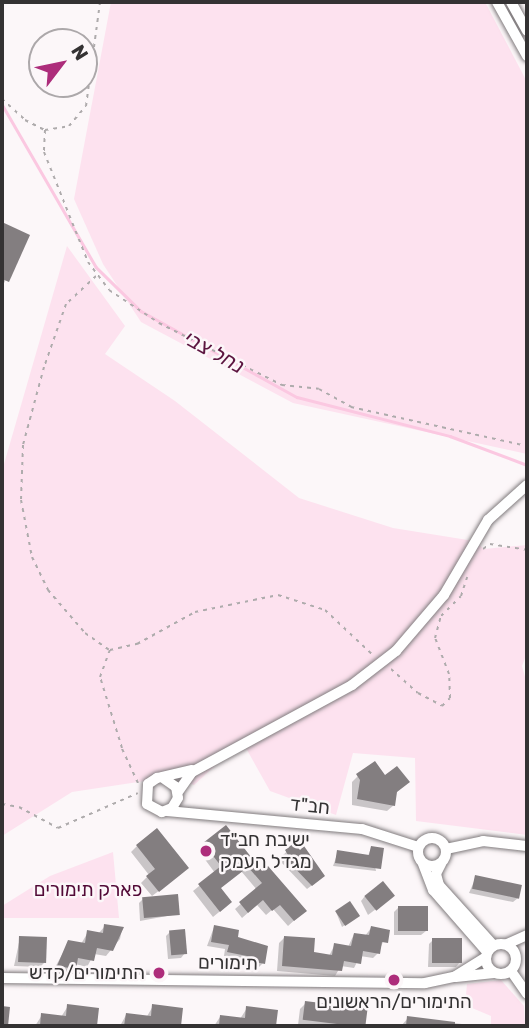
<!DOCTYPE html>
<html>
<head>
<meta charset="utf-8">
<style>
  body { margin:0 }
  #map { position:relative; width:529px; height:1028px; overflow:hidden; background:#fcf7f9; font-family:Rubik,"Noto Sans Hebrew",sans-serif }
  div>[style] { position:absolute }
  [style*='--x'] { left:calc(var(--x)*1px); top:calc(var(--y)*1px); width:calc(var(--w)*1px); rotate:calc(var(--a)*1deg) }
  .green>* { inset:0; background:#fde2ef }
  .shadow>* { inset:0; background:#0003 }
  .stream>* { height:2.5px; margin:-1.25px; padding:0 1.25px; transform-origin:1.25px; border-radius:1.25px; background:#fbc8e1 }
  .building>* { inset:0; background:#837e80; transform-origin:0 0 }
  .path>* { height:2px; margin-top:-1px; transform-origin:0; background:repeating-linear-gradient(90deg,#aeabac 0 3.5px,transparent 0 8.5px) }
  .roads { filter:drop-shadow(0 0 2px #817c7e) drop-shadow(0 0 2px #817c7e) }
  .minor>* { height:10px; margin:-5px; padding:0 5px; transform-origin:5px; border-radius:5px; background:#fff }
  .minor>.ring { margin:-5px; padding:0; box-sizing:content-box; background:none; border:10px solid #fff; border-radius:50% }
  .dots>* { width:19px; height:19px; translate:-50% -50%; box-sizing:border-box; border:4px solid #fcf7f9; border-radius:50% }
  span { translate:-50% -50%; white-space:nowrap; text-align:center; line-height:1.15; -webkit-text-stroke:5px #fcf7f9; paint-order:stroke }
  .street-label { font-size:19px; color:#343233 }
  .poi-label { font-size:19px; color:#343233 }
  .left { translate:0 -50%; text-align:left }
  .right { translate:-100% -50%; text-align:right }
  .park-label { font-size:19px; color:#520a37 }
  .water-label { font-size:21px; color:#5c1540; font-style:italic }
  .frame { position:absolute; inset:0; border:4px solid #343233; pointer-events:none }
  .north { position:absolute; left:28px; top:28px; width:70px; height:70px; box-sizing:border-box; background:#fcf7f9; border:2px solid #aca8aa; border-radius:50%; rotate:58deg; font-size:19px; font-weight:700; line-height:28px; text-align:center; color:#343233 }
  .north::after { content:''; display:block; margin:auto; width:24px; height:32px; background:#ad2d7b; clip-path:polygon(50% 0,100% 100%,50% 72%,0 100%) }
</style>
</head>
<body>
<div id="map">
  <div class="green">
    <div style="clip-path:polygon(111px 2px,485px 2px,527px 82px,527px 454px,293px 403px,141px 322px,103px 264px,74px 199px)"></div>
    <div style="clip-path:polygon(67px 246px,125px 326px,105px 354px,175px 401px,299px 498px,393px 528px,474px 541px,484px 549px,527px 545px,527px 653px,522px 666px,527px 684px,527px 835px,416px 821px,415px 758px,353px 753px,336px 815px,270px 791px,242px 741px,194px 785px,171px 777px,72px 792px,2px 836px,2px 471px)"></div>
    <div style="clip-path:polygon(113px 852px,119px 918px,2px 918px,2px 906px,50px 876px)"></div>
    <div style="clip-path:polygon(501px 980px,524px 1006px,525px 1026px,491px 1026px,491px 1016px,465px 1005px,467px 984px)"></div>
  </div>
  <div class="shadow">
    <div style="clip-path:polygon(2px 224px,28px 236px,2px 287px)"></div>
    <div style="clip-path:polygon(358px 776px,395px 793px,394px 805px,387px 811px,352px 805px,352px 782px)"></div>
    <div style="clip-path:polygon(225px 828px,299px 916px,288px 926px,273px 909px,266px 915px,257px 905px,242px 918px,235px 909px,257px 890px,241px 871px,219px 888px,224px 908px,213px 917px,193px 891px,215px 873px,198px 850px)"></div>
    <div style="clip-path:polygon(294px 845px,319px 880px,307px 889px,282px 863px,282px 856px)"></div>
    <div style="clip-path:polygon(137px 846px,181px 874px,152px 896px,141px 883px,149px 875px,131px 852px)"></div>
    <div style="clip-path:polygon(371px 848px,376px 871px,333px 866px,338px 852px,368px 856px)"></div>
    <div style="clip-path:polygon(476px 877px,518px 898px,513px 902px,469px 893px)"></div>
    <div style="clip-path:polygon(365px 896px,388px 900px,368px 915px,361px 901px)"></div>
    <div style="clip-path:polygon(143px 899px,178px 914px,140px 921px,139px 903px)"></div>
    <div style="clip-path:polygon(399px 907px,426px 931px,421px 935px,394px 935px,394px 912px)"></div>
    <div style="clip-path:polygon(336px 912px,355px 918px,342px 927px)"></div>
    <div style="clip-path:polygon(105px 926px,122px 929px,120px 939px,106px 956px,94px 954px,87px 967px,75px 964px,68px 974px,53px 971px,69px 942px,81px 944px,88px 932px,98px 934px)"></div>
    <div style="clip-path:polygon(214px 927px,236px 938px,263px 963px,259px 967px,243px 964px,244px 960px,224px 956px,225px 949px,207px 946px)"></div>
    <div style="clip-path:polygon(371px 928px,388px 931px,378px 953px,373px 958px,360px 956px,354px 968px,341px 966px,335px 976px,277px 971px,279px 943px,284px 938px,312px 954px,329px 956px,335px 944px,348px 947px,354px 934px,365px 936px)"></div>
    <div style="clip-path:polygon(170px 932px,185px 953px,181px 958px,168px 959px,166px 936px)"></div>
    <div style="clip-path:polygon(20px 938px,44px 963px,40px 967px,14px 966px)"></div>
    <div style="clip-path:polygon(433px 940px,460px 962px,456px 967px,428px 967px,429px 944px)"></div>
    <div style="clip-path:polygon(306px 1003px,366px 1010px,364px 1026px,298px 1025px,300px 1009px)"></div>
    <div style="clip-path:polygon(68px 1006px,97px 1009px,95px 1026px,35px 1026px,42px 1015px,61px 1017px)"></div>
    <div style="clip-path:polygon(153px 1006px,182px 1009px,180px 1026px,120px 1026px,126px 1015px,146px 1018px)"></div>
    <div style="clip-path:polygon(247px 1008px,276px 1011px,274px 1026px,214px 1026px,220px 1017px,240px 1019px)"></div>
    <div style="clip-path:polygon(408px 1018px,480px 1026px,401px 1026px)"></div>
  </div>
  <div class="stream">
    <div style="--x:2;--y:104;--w:188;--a:60"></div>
    <div style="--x:96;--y:267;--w:63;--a:44.4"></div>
    <div style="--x:141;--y:311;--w:178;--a:28.9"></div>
    <div style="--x:297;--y:397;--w:158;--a:14.3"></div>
    <div style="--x:450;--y:436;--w:82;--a:20.6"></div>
  </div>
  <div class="building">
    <div style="clip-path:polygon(2px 222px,30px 235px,9px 282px,2px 279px)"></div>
    <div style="clip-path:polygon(375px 761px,385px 775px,397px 766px,410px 782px,397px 792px,395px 806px,357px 799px,360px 780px,356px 774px)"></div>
    <div style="clip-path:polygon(226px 825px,262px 871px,268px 866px,307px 911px,294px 921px,280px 905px,272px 911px,263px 900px,248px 913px,239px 902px,262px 883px,248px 867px,221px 888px,232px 902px,220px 912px,198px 884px,221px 866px,203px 843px)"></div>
    <div style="clip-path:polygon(157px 828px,189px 868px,159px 892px,146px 876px,155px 869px,136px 845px)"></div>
    <div style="clip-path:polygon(294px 843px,300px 850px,304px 846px,325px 876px,312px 886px,285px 858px,288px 855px,285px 850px)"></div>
    <div style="clip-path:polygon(371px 846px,384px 848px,381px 869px,335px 863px,337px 850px,369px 855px)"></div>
    <div style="left:475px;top:875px;width:48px;height:14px;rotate:12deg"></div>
    <div style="left:383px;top:881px;width:19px;height:24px;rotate:51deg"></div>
    <div style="left:178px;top:894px;width:21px;height:36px;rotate:85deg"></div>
    <div style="left:350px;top:901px;width:18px;height:18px;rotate:56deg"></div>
    <div style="left:398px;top:906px;width:30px;height:25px"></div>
    <div style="clip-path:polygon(104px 924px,124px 927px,113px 951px,97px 948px,94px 961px,78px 958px,76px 969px,57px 966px,68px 940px,85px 943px,87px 930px,103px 933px)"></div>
    <div style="clip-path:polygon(214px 925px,239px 930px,238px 937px,268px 946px,265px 964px,246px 960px,247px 956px,227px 952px,229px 945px,211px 942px)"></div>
    <div style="clip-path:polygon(371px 926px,390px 930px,388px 943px,382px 942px,380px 954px,363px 951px,361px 964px,344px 961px,342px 971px,282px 966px,284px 936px,315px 938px,314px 952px,332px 955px,334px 943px,351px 946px,354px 933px,369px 935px)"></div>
    <div style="left:185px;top:929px;width:25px;height:16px;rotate:85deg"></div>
    <div style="left:19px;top:936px;width:28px;height:26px;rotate:2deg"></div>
    <div style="left:432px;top:938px;width:30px;height:25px"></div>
    <div style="left:305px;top:1001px;width:63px;height:19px;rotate:7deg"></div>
    <div style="clip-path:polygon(67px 1004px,99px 1008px,97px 1026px,40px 1026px,41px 1013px,66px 1016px)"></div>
    <div style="clip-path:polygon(152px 1004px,183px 1008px,181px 1026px,124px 1026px,126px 1013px,151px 1016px)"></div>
    <div style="clip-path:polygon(2px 1006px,10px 1007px,8px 1026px,2px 1026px)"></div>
    <div style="clip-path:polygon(246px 1006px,278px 1010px,276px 1026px,219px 1026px,220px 1015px,245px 1018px)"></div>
    <div style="clip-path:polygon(407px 1016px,455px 1022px,455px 1026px,406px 1026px)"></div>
  </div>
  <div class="path">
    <div style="--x:2;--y:99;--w:31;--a:42"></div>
    <div style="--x:25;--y:120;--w:22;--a:27"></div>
    <div style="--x:45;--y:130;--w:24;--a:-9"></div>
    <div style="--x:69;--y:126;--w:26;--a:-50"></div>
    <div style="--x:86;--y:106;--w:105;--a:-82.3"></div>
    <div style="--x:45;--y:130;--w:22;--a:93"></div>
    <div style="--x:44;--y:152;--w:118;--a:68.2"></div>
    <div style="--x:88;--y:262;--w:35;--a:53"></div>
    <div style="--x:109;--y:290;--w:60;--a:33.4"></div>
    <div style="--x:159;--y:323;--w:138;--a:26.8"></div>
    <div style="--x:282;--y:385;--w:37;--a:6"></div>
    <div style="--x:319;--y:389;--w:37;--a:29"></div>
    <div style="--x:351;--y:407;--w:180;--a:12.5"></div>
    <div style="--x:96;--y:276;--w:41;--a:137"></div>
    <div style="--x:66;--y:304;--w:67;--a:109.2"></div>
    <div style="--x:44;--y:367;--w:81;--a:105.1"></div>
    <div style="--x:23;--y:445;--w:55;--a:92.1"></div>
    <div style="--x:21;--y:500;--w:58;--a:79.1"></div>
    <div style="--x:32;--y:557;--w:37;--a:64"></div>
    <div style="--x:48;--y:590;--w:57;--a:49.3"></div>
    <div style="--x:85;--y:633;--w:29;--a:35"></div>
    <div style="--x:483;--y:549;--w:9;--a:-36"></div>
    <div style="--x:490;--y:544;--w:37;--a:9"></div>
    <div style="--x:391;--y:669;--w:36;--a:42"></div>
    <div style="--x:418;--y:693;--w:27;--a:28"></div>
    <div style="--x:442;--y:706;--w:11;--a:-45"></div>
    <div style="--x:450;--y:698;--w:24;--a:-92"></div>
    <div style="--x:449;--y:674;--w:39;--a:-111"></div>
    <div style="--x:435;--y:638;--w:23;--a:-75"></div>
    <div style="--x:441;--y:616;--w:28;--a:-45"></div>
    <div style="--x:461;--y:596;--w:20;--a:-72"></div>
    <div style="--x:138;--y:783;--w:38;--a:-115"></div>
    <div style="--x:122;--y:748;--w:74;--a:-107.2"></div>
    <div style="--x:100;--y:677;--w:29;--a:-70"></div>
    <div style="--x:110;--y:650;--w:28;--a:-13"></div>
    <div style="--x:137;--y:644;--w:66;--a:-28.9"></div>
    <div style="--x:195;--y:612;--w:85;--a:-11.6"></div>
    <div style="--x:278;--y:595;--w:49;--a:17.7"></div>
    <div style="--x:325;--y:610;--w:66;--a:43.2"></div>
    <div style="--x:2;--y:804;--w:17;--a:10"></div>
    <div style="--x:19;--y:807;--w:44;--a:28.3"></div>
    <div style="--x:58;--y:828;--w:87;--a:-23.6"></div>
  </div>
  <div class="roads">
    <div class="minor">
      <div style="--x:497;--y:2;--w:62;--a:60.9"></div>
      <div style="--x:511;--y:2;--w:33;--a:61"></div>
      <div style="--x:163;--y:778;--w:16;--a:35"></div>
      <div style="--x:176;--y:787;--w:11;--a:80"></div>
      <div style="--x:178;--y:798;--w:12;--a:121"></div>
      <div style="--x:172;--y:808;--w:11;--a:158"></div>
      <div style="--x:162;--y:812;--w:17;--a:-152"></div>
      <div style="--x:147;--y:804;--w:20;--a:-87"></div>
      <div style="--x:148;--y:784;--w:11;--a:-34"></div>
      <div style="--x:157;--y:778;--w:36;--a:-13"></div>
      <div style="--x:178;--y:792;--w:24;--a:-55"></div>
      <div style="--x:192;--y:772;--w:182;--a:-28.5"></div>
      <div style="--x:352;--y:685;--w:56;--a:-37.7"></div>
      <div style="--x:396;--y:651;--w:74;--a:-49.4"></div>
      <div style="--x:444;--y:595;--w:87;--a:-59.6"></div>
      <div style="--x:488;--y:520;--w:52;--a:-41.9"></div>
      <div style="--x:167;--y:811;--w:196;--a:5.3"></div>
      <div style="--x:362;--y:829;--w:59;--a:17.8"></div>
      <div class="ring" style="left:418px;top:838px;width:18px;height:18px"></div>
      <div style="--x:446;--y:849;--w:38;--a:-12"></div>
      <div style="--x:483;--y:841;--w:44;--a:6.5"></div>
      <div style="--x:423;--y:864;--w:28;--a:69"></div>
      <div style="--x:433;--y:890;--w:82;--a:48.9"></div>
      <div style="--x:441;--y:864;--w:11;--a:117"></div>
      <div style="--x:436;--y:874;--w:11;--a:75"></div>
      <div style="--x:439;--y:885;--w:81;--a:48"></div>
      <div class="ring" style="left:486px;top:944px;width:20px;height:20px"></div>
      <div style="--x:507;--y:944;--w:22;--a:-24"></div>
      <div style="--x:511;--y:971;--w:28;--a:55"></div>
      <div style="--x:456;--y:977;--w:38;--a:-6"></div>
      <div style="--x:2;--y:978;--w:423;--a:0.7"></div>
      <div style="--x:425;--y:983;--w:30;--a:-12"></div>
      <div style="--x:454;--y:977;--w:36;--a:-32"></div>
    </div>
  </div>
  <div class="dots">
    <div style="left:206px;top:851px;background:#ad2d7b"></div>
    <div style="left:159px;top:973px;background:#ad2d7b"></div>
    <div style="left:394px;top:980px;background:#ad2d7b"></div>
  </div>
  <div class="street-label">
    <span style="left:310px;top:806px;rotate:6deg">חב"ד</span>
    <span style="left:228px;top:963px;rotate:1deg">תימורים</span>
  </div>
  <div class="poi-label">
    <span class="left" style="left:220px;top:851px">ישיבת חב"ד<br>מגדל העמק</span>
    <span class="right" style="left:145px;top:973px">התימורים/קדש</span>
    <span style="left:394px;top:1002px">התימורים/הראשונים</span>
  </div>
  <div class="park-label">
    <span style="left:88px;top:890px">פארק תימורים</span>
  </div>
  <div class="water-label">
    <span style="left:214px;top:352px;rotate:29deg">נחל צבי</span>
  </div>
  <div class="frame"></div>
  <div class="north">N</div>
</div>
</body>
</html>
